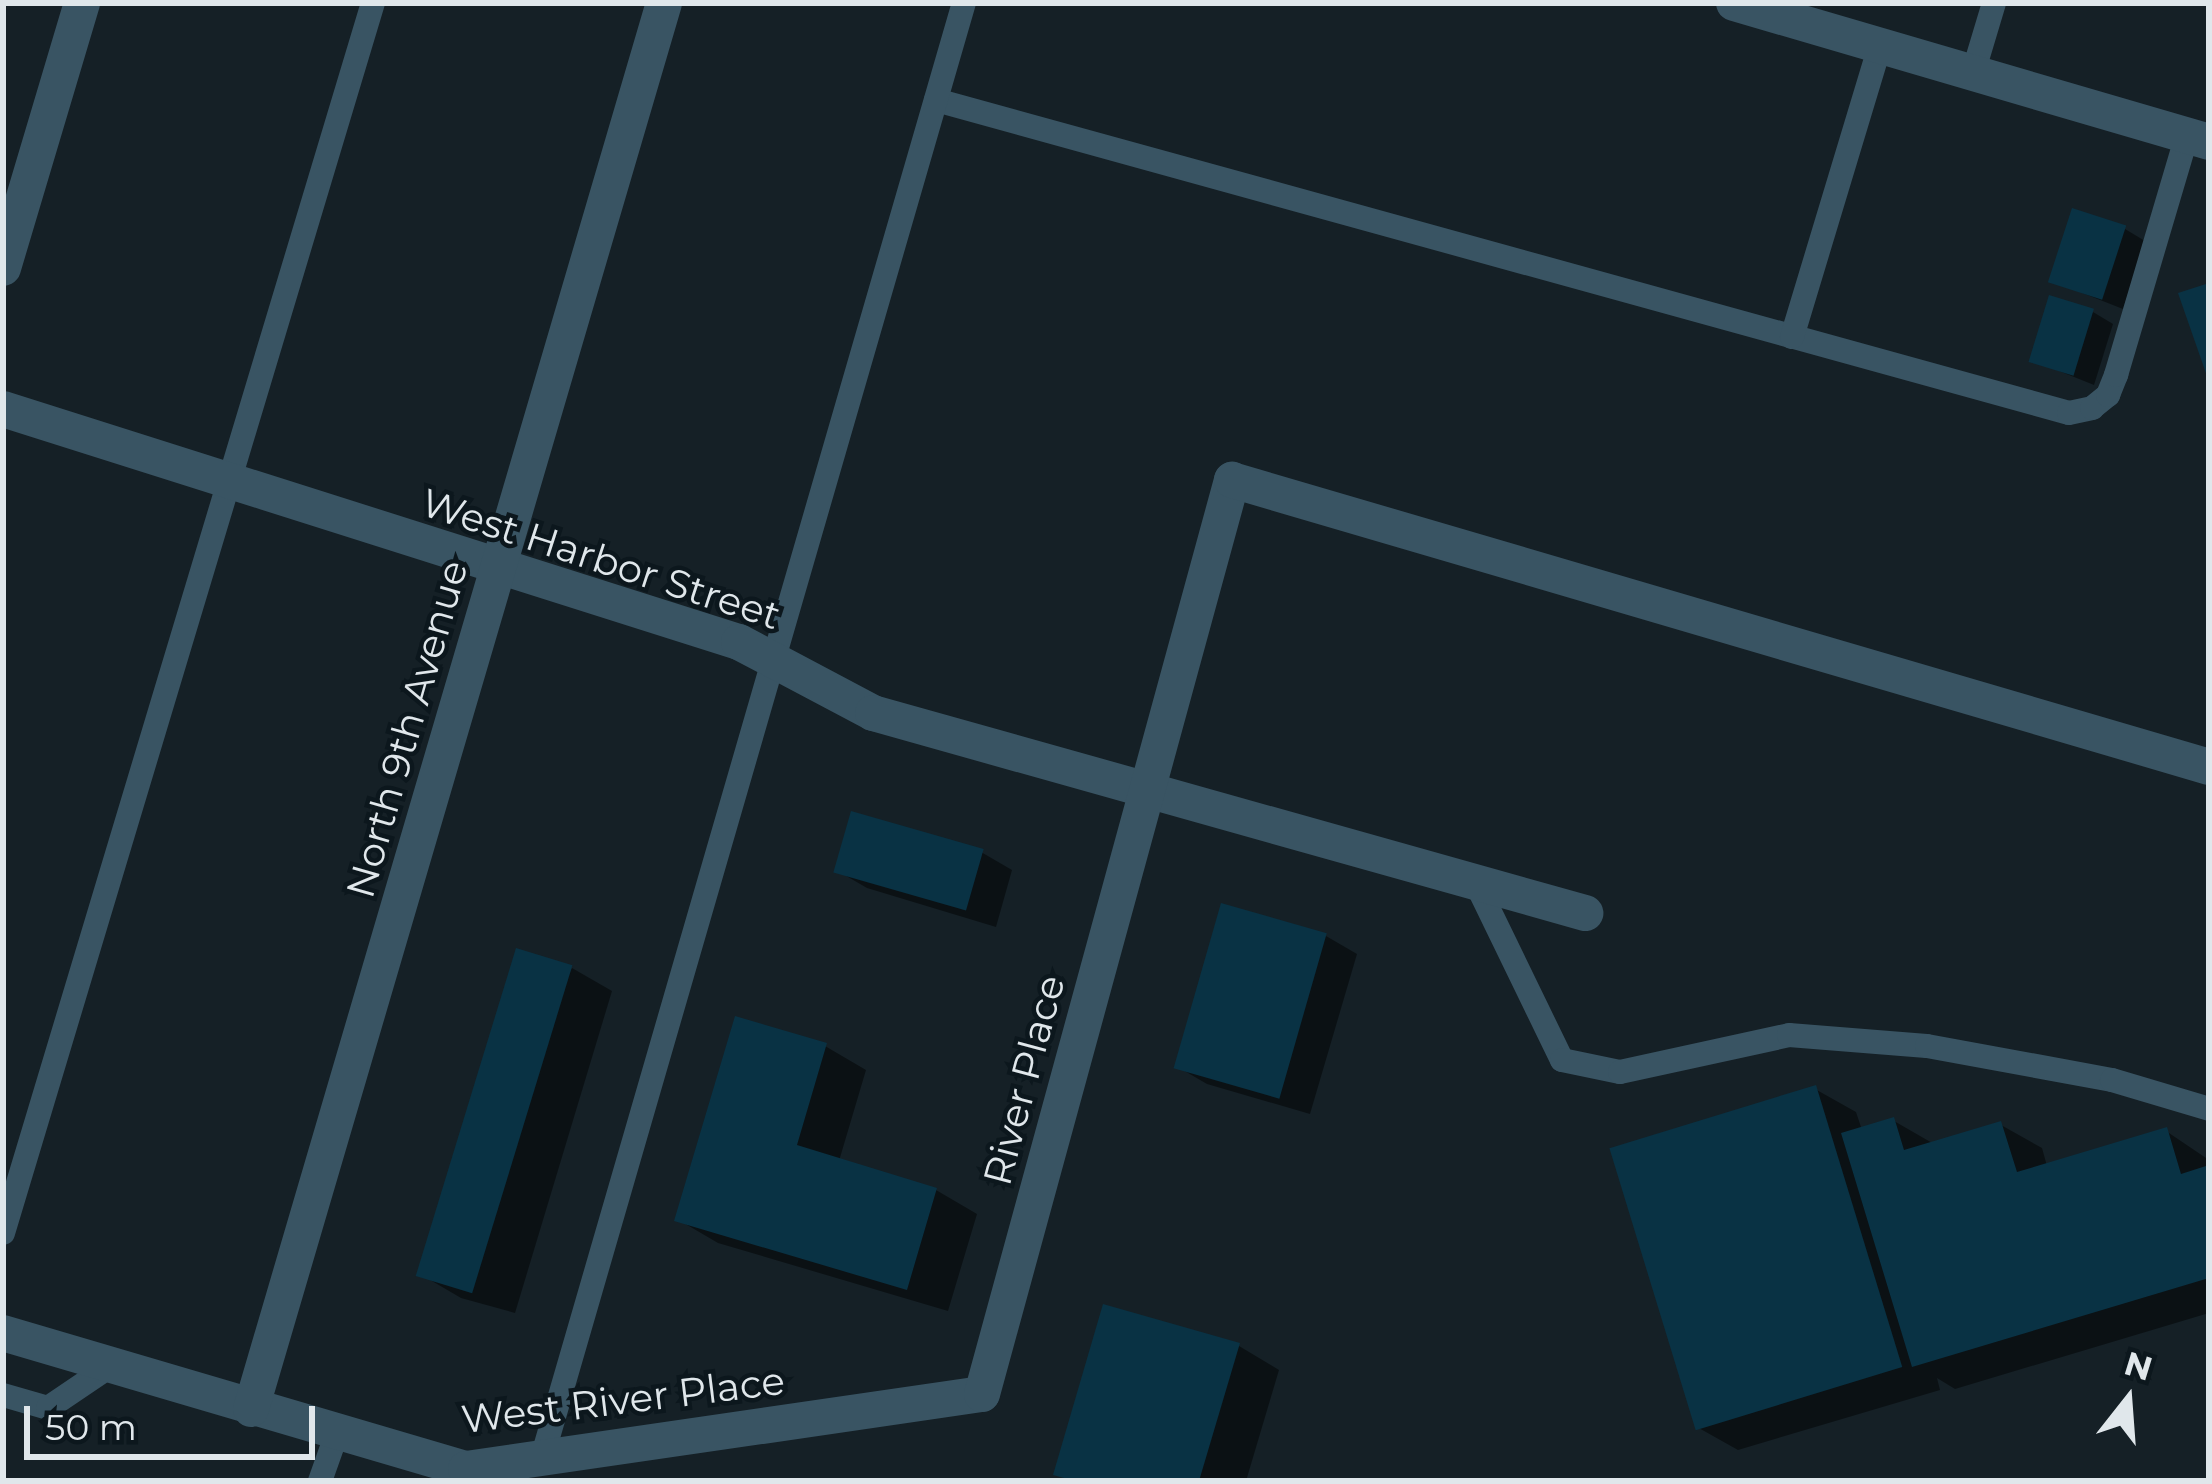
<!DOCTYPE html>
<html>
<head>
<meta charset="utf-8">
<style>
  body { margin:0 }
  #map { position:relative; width:2212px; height:1484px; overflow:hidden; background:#152026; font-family:Montserrat,sans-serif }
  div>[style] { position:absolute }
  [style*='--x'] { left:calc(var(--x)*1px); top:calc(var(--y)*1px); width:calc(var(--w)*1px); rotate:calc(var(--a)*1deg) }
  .shadow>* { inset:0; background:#0007 }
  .building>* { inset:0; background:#093244; transform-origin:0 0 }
  .service>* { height:24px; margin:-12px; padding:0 12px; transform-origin:12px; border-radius:12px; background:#395463 }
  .minor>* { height:36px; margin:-18px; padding:0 18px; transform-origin:18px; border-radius:18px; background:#395463 }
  span { translate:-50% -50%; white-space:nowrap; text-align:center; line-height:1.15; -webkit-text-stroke:9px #0c171d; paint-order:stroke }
  .street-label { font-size:39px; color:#e0e7eb }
  .frame { position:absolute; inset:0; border:6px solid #e0e7eb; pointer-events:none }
  .north { position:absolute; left:2068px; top:1340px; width:120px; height:120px; -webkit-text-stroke:9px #0c171d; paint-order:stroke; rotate:17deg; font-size:33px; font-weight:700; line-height:48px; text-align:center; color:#e0e7eb }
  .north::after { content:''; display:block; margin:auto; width:42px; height:54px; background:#e0e7eb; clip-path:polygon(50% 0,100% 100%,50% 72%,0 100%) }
  .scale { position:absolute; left:24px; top:1406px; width:291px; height:54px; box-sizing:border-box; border:6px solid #e0e7eb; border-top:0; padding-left:15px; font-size:36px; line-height:42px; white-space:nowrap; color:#e0e7eb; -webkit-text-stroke:9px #0c171d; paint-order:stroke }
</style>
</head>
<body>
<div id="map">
  <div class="shadow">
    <div style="clip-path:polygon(2125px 229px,2145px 241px,2123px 309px,2052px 281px)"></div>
    <div style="clip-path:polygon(2093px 312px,2113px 324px,2094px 385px,2032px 360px)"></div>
    <div style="clip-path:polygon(981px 852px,1012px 870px,996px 927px,867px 888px,836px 870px)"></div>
    <div style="clip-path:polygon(1326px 936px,1357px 954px,1310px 1114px,1207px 1084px,1176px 1066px)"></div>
    <div style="clip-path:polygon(572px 968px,612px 991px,515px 1313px,461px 1298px,420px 1274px)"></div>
    <div style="clip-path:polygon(825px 1046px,866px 1070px,839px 1161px,936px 1190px,977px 1214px,948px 1311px,718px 1243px,677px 1219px)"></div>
    <div style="clip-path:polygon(1815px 1089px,1856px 1112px,1862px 1130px,1894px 1121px,1934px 1144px,2001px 1125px,2042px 1148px,2047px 1166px,2166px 1131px,2209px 1160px,2209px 1313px,1955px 1389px,1937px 1378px,1940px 1390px,1738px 1450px,1697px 1427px)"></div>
    <div style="clip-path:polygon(1239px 1346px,1279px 1370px,1246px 1481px,1070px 1481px,1057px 1473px)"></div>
  </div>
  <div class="building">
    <div style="left:2072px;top:208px;width:57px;height:78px;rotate:18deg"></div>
    <div style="clip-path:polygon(2209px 283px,2209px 379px,2208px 379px,2178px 293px)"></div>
    <div style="left:2049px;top:295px;width:47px;height:70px;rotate:17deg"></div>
    <div style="left:851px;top:811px;width:138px;height:64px;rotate:16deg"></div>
    <div style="left:1221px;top:903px;width:110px;height:172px;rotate:16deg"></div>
    <div style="left:516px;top:948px;width:59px;height:343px;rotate:17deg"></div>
    <div style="clip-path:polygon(735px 1016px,827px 1043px,797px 1145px,937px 1188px,907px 1290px,674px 1221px)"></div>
    <div style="left:1816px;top:1085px;width:295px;height:216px;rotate:73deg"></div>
    <div style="clip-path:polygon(1894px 1117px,1904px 1150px,2001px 1121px,2017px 1172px,2167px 1127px,2181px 1174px,2209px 1165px,2209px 1278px,1912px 1367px,1841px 1133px)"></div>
    <div style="clip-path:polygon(1103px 1304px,1240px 1343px,1199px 1481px,1075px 1481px,1053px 1475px)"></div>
  </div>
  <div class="service">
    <div style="--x:1973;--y:73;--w:73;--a:-73.3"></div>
    <div style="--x:936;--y:100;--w:1175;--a:15.44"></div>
    <div style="--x:2069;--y:413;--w:24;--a:-12"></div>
    <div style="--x:2092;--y:408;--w:21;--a:-39"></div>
    <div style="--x:2108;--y:395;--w:22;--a:-68"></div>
    <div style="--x:2116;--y:375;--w:249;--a:-73.5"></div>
    <div style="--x:1792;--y:337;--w:304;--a:-73.2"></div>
    <div style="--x:1475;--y:881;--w:199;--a:64.1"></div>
    <div style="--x:1562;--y:1060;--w:59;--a:11.7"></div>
    <div style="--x:1620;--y:1072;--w:173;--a:-12.3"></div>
    <div style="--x:1789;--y:1035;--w:138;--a:4.6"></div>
    <div style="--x:1927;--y:1046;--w:188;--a:10.4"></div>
    <div style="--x:2112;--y:1080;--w:101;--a:16.6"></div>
    <div style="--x:3;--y:1233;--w:1284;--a:-73.26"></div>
    <div style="--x:3;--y:1395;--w:47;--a:16.1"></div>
    <div style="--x:48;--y:1408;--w:75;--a:-34.1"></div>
    <div style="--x:542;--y:1458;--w:1515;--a:-73.83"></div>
    <div style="--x:320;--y:1481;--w:51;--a:-70.5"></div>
  </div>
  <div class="minor">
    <div style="--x:1734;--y:3;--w:495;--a:16.3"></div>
    <div style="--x:3;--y:268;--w:277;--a:-73.4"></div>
    <div style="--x:3;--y:409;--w:772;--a:17.57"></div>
    <div style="--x:739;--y:642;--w:152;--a:27.9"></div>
    <div style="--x:873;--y:713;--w:740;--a:15.69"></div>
    <div style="--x:3;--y:1333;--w:483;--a:16.4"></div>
    <div style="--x:466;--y:1469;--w:521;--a:-8.27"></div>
    <div style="--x:982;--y:1394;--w:948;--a:-74.7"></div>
    <div style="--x:1232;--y:480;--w:1018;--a:16.37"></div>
    <div style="--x:251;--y:1409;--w:1465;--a:-73.63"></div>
  </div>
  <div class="street-label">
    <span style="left:601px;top:559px;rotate:18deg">West Harbor Street</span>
    <span style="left:407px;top:729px;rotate:-74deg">North 9th Avenue</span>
    <span style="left:1024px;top:1080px;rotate:-75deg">River Place</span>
    <span style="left:623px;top:1400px;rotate:-7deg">West River Place</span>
  </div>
  <div class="frame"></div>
  <div class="north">N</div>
  <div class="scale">50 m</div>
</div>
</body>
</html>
